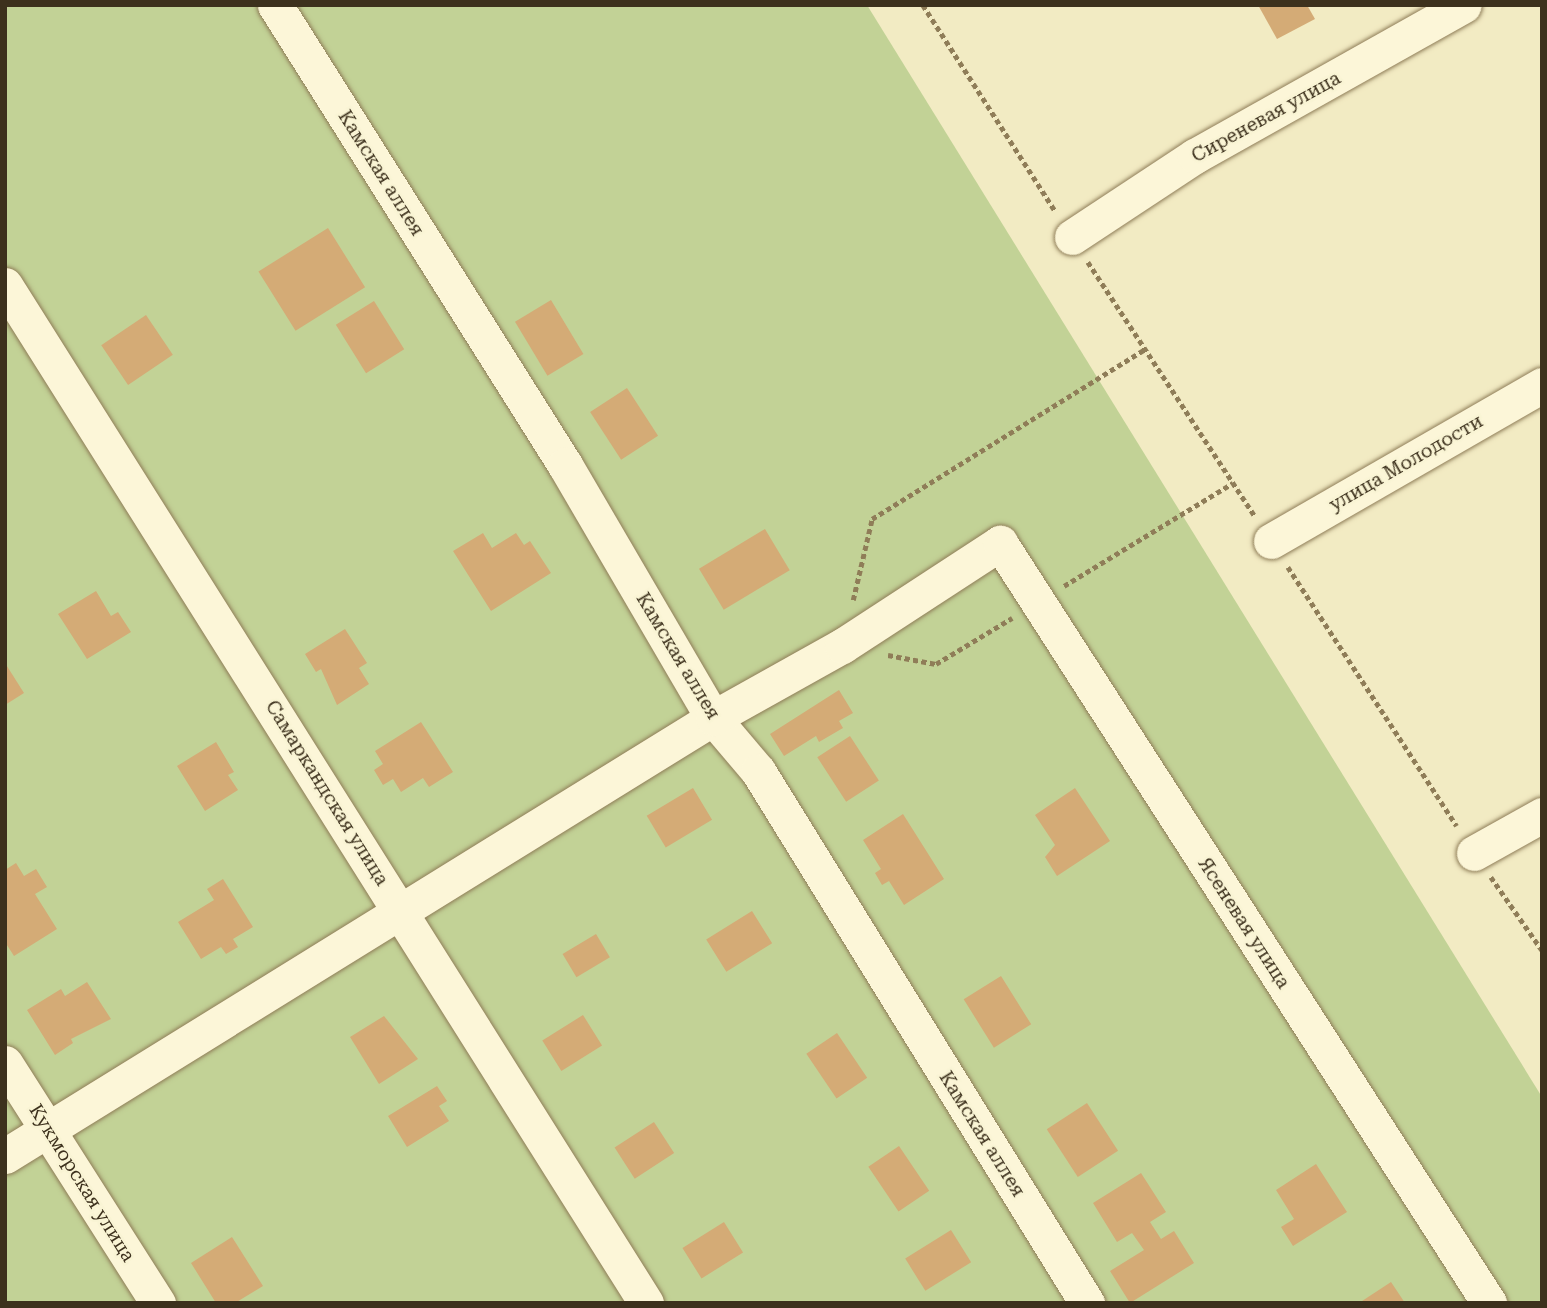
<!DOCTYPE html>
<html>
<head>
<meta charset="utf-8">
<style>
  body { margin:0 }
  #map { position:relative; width:1547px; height:1308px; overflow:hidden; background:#f2ebc3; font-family:"Roboto Serif",serif }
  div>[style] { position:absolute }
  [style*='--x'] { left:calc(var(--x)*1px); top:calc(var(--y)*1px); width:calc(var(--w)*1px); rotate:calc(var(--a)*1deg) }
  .green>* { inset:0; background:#c2d296 }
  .building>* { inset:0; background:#d4ab76; transform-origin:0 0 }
  .path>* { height:4.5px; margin-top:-2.25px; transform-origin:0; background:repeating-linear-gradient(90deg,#8f7d58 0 5px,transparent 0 8.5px) }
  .roads { filter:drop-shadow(0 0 2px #8f7d58) drop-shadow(0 0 2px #8f7d58) }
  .minor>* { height:35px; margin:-17.5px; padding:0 17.5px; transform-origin:17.5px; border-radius:17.5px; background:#fcf6d8 }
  span { translate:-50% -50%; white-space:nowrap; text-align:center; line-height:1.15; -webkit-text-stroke:5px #f9f4d4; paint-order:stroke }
  .street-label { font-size:19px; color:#3d311d }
  .frame { position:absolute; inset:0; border:7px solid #3d311d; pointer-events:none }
</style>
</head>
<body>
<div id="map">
  <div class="green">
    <div style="clip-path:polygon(5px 5px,867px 5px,1542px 1097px,1542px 1303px,5px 1303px)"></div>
  </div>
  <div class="building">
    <div style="clip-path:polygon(1258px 5px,1307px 5px,1315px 19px,1277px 39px)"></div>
    <div style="left:328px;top:228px;width:70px;height:82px;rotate:58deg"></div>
    <div style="left:551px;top:300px;width:63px;height:42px;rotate:59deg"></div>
    <div style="left:374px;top:301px;width:57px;height:45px;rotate:58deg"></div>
    <div style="left:146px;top:315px;width:48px;height:54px;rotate:56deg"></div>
    <div style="left:627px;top:388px;width:57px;height:44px;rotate:57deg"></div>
    <div style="left:765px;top:529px;width:48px;height:77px;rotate:59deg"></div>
    <div style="clip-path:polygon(483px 533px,492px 548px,516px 533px,524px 545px,530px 541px,551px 573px,491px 611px,453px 551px)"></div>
    <div style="clip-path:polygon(96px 591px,111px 616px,118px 612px,131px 632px,87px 659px,58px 614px)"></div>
    <div style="clip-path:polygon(345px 629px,367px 663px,359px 668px,369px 684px,337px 705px,321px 669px,316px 672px,305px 654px)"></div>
    <div style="clip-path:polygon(5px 663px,24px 693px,5px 705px)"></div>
    <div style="clip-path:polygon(839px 690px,853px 713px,839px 721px,843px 728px,819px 742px,816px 736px,784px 756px,770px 734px)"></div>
    <div style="clip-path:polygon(421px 722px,453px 772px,429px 787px,423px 778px,401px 792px,393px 779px,383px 785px,374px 770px,383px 764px,375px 751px)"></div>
    <div style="left:850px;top:736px;width:53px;height:39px;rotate:57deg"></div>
    <div style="clip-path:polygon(216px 742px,234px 772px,228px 775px,238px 790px,205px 811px,177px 766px)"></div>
    <div style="left:693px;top:788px;width:37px;height:54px;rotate:59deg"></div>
    <div style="clip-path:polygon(1075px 788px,1110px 841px,1057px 876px,1045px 857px,1055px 845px,1035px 815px)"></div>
    <div style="clip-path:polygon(903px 814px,944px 879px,904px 905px,889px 881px,882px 885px,875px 873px,881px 869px,863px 840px)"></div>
    <div style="clip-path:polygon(16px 863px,24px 876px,36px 869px,47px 887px,35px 894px,57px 929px,14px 956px,5px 942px,5px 870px)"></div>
    <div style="clip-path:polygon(223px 879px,253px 927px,233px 939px,238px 947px,226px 954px,221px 947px,201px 959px,178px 922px,214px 900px,207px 889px)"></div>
    <div style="left:752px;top:911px;width:38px;height:54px;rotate:58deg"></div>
    <div style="left:596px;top:934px;width:27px;height:39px;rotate:59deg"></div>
    <div style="left:1001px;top:976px;width:57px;height:44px;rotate:58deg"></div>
    <div style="clip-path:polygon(87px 982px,111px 1019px,71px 1039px,73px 1043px,55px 1055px,27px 1010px,61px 989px,65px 996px)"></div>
    <div style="left:583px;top:1015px;width:36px;height:48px;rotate:58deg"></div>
    <div style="clip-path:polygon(384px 1016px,418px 1059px,379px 1084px,350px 1037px)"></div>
    <div style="left:837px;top:1033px;width:54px;height:37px;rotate:56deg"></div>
    <div style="clip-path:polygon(437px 1086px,447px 1101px,439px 1106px,449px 1121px,407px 1147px,388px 1116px)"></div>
    <div style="left:1087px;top:1103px;width:57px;height:48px;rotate:57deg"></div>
    <div style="left:654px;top:1122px;width:37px;height:47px;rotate:57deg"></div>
    <div style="left:899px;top:1146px;width:54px;height:37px;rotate:56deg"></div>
    <div style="clip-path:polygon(1316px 1164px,1347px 1212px,1293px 1246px,1281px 1227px,1294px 1219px,1276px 1190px)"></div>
    <div style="clip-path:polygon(1141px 1173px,1166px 1212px,1150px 1222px,1161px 1239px,1174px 1231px,1194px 1263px,1130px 1303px,1110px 1271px,1144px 1250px,1132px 1233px,1117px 1242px,1093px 1203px)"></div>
    <div style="left:724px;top:1222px;width:36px;height:49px;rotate:58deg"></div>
    <div style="left:951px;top:1230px;width:38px;height:54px;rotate:58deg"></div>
    <div style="clip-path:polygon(232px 1237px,263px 1286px,235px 1303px,216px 1303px,191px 1263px)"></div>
    <div style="clip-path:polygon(1391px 1282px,1405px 1303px,1359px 1303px)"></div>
  </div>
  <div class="path">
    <div style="--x:923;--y:5;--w:245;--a:57.3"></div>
    <div style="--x:1088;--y:262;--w:303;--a:56.7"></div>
    <div style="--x:1288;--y:567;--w:309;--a:56.9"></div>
    <div style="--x:1064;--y:586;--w:198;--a:-31.4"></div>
    <div style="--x:853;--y:600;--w:83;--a:-76.8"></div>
    <div style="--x:872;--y:519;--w:322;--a:-31.9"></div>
    <div style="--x:888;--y:655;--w:49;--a:10.6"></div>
    <div style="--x:936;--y:664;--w:89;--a:-31.2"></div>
    <div style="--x:1491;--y:877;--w:89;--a:55.1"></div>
  </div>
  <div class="roads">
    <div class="minor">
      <div style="--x:275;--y:5;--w:544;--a:57.77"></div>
      <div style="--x:565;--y:465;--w:293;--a:59.7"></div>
      <div style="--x:713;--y:718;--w:70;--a:49.7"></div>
      <div style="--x:758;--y:771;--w:626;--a:58.27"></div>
      <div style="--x:1072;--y:237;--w:147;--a:-33.4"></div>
      <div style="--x:1195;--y:156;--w:308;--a:-29.3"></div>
      <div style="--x:5;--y:285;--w:1203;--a:57.8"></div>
      <div style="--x:1271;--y:541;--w:313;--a:-29.9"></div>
      <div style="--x:1474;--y:853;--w:78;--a:-29.2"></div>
      <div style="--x:5;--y:1063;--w:285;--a:57.5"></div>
      <div style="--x:5;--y:1156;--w:833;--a:-31.74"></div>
      <div style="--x:713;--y:718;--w:148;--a:-29.2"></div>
      <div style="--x:842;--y:646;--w:189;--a:-33.1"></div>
      <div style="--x:1000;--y:543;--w:904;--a:57.24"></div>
    </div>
  </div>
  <div class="street-label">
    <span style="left:1266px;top:117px;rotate:-29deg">Сиреневая улица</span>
    <span style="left:381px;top:173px;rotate:58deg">Камская аллея</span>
    <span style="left:1406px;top:463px;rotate:-30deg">улица Молодости</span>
    <span style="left:678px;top:656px;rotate:59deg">Камская аллея</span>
    <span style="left:327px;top:793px;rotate:58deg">Самаркандская улица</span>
    <span style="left:1244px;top:923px;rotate:57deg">Ясеневая улица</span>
    <span style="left:982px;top:1134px;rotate:58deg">Камская аллея</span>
    <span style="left:82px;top:1183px;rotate:58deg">Кукморская улица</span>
  </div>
  <div class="frame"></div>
</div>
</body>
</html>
